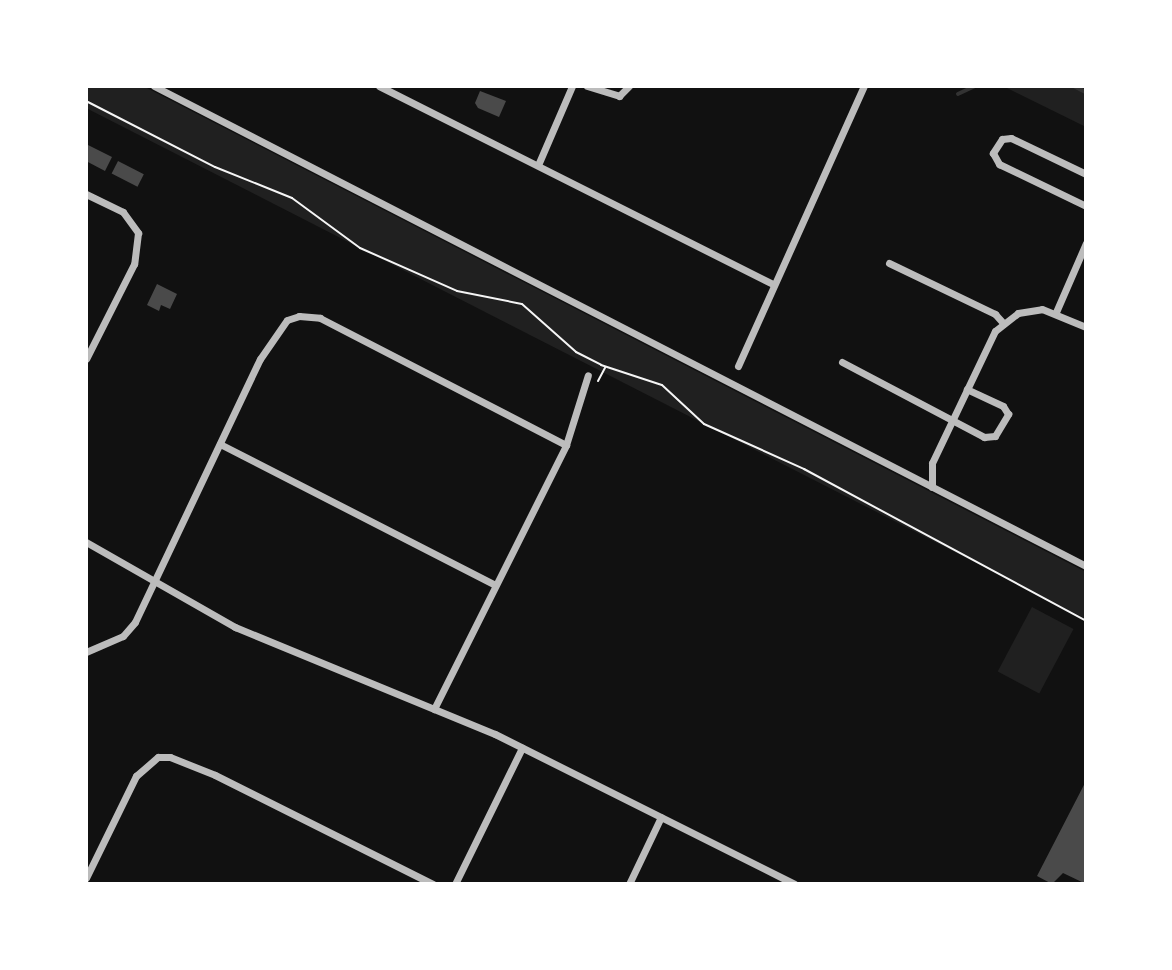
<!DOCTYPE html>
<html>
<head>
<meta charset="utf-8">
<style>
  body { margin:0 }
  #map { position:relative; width:1172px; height:970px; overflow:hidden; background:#111; font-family:Roboto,sans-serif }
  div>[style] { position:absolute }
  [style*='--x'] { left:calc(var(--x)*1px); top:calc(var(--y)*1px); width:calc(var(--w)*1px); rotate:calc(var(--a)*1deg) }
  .green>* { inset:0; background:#202020; transform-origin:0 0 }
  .stream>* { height:3.5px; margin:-1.75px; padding:0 1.75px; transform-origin:1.75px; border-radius:1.75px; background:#333 }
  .building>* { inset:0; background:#4a4a4a; transform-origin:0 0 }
  .path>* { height:2px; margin:-1px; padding:0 1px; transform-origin:1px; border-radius:1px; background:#f5f5f5 }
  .minor>* { height:7px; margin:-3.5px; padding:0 3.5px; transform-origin:3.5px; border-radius:3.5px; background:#bcbcbc }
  span { translate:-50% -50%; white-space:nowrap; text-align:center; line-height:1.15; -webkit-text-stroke:6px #fff; paint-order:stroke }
  .frame { position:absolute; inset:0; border:88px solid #fff; pointer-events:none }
</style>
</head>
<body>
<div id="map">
  <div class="green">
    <div style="clip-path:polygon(86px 86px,143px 86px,1086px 572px,1086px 619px,86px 108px)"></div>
    <div style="clip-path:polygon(1003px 86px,1086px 86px,1086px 127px)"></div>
    <div style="left:1032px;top:607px;width:47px;height:73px;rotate:28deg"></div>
  </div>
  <div class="stream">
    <div style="--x:1074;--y:86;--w:13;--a:27"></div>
    <div style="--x:958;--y:94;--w:19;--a:-25"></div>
  </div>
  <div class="building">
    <div style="clip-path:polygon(480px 91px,506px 101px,499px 117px,478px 108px,475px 103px)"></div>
    <div style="clip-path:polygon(86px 144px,112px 157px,105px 171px,86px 161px)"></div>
    <div style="left:118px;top:161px;width:29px;height:14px;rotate:27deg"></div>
    <div style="clip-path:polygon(157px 284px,177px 294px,170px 309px,161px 305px,159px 311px,147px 305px)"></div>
    <div style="clip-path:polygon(1086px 781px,1086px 884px,1063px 873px,1052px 884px,1037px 876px)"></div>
  </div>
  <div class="path">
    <div style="--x:86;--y:101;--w:145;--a:27.1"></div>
    <div style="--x:215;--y:167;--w:83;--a:21.9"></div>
    <div style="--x:292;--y:198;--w:84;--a:36.3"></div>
    <div style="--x:360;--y:248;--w:106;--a:23.9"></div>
    <div style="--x:457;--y:291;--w:66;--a:11.3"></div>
    <div style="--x:522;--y:304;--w:72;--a:41.6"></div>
    <div style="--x:576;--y:352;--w:28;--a:27"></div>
    <div style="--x:601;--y:365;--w:64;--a:18.2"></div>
    <div style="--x:662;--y:385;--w:57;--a:42.9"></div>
    <div style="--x:704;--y:424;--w:110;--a:24.2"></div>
    <div style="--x:804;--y:469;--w:320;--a:28.3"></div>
    <div style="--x:598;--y:381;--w:15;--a:-62"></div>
  </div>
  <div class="minor">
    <div style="--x:154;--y:86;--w:1048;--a:27.25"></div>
    <div style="--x:379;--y:86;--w:440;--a:26.7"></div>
    <div style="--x:587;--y:86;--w:34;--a:17"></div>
    <div style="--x:619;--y:96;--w:14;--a:-45"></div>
    <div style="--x:538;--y:165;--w:86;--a:-66.7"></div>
    <div style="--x:1086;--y:174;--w:83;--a:-154.4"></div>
    <div style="--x:1011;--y:138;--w:9;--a:174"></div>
    <div style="--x:1002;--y:139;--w:17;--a:123"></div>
    <div style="--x:993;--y:153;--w:13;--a:61"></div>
    <div style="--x:999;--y:164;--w:97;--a:25.8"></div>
    <div style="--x:86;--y:194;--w:41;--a:25.9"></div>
    <div style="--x:123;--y:212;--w:26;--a:54"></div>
    <div style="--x:138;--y:233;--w:31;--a:97"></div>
    <div style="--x:134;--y:264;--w:106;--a:116.8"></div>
    <div style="--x:889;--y:263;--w:118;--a:25.7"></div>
    <div style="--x:995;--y:314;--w:13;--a:48"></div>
    <div style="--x:1056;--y:312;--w:75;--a:-66.5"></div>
    <div style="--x:842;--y:362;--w:161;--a:27.8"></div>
    <div style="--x:984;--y:437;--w:11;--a:-5"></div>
    <div style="--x:995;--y:436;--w:26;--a:-59"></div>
    <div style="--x:1008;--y:414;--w:9;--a:-122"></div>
    <div style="--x:1003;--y:406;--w:40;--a:-155"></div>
    <div style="--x:738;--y:366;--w:307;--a:-65.8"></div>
    <div style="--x:220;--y:444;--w:309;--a:27.1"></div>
    <div style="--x:932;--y:487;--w:24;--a:-90"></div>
    <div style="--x:932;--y:463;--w:146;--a:-64.5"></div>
    <div style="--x:995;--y:331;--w:29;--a:-38"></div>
    <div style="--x:1018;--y:313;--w:24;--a:-9"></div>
    <div style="--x:1042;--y:309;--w:48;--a:22.2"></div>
    <div style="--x:86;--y:542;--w:172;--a:29.7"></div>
    <div style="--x:235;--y:627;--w:281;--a:22.4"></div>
    <div style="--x:495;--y:734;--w:335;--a:26.6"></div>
    <div style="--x:86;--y:652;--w:40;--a:-23.4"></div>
    <div style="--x:123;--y:636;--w:18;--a:-49"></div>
    <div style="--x:135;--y:622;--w:291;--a:-64.6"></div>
    <div style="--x:260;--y:359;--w:47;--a:-55.3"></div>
    <div style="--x:287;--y:320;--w:13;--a:-18"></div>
    <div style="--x:299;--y:316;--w:21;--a:5"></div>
    <div style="--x:320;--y:318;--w:277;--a:27.3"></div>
    <div style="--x:434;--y:709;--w:295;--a:-63.4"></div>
    <div style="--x:566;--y:445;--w:73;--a:-72.6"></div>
    <div style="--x:86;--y:878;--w:114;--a:-63.9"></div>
    <div style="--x:136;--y:776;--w:29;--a:-41"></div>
    <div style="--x:158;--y:757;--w:12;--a:0"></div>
    <div style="--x:170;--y:757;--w:48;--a:21.8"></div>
    <div style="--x:215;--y:775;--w:244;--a:26.6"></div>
    <div style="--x:455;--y:884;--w:152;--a:-63.8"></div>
    <div style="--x:629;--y:884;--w:74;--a:-64.5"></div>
  </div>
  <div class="frame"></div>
</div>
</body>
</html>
